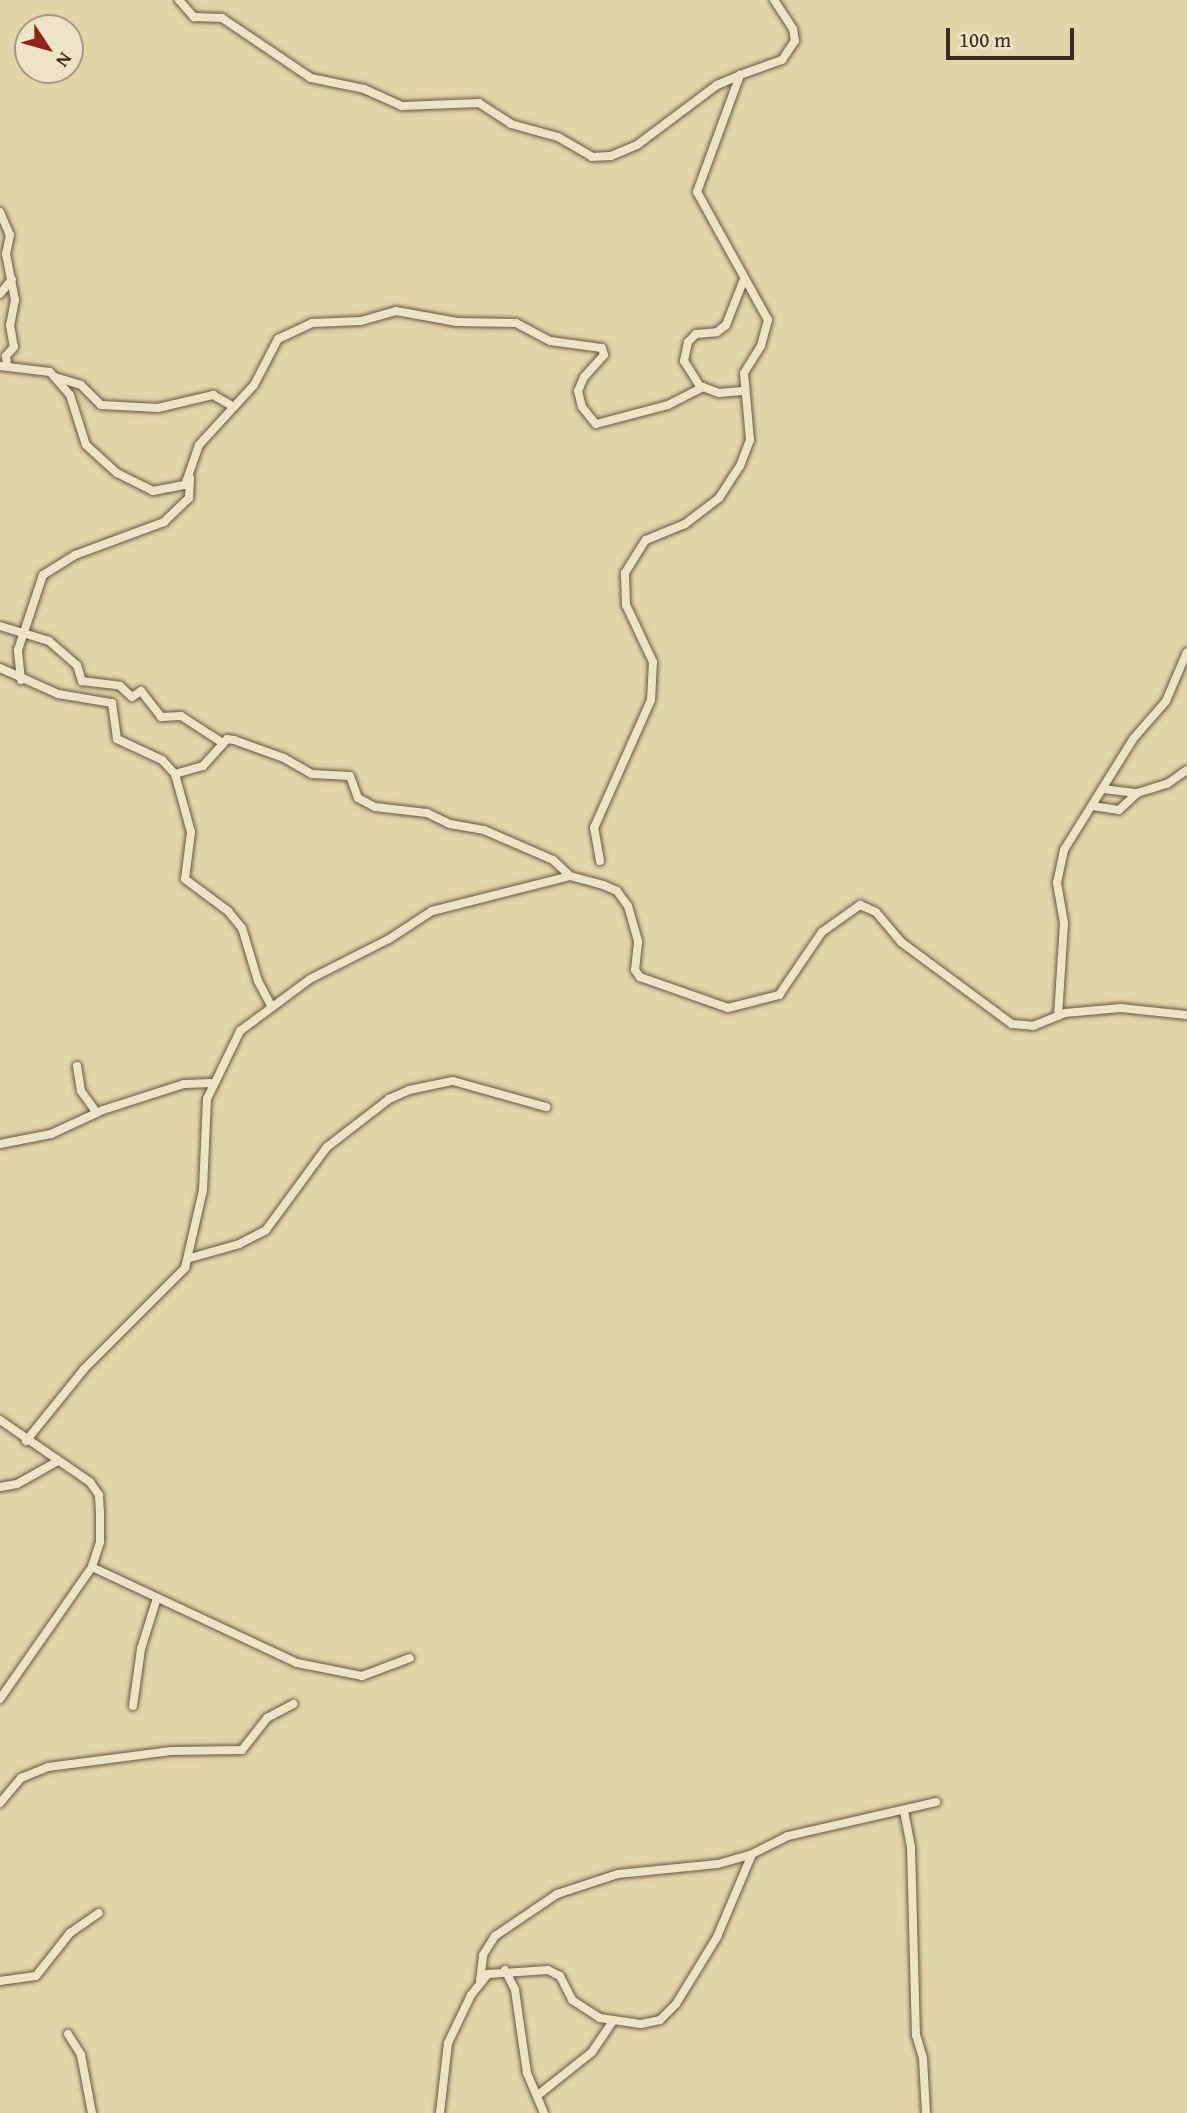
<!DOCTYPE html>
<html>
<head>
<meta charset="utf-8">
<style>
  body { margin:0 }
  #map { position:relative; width:1187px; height:2113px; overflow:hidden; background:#e3d5aa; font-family:"Gentium Book Plus",serif }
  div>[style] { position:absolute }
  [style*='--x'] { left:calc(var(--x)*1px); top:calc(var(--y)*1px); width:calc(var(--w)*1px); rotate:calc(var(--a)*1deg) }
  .roads { filter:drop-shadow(0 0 2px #665642) drop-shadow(0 0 2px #665642) }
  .minor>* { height:8px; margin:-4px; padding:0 4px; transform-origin:4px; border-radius:4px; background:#ede4c8 }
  span { translate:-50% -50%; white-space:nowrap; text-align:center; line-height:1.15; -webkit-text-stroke:7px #ede4c8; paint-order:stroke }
  .north { position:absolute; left:14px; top:14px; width:70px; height:70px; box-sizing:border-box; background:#ede4c8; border:2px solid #a69a84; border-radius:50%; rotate:126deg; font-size:19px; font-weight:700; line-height:28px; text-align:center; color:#3c2b1f }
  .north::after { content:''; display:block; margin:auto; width:24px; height:32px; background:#8f2418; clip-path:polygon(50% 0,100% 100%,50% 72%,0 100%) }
  .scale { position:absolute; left:946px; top:28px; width:128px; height:32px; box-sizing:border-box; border:4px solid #3c2b1f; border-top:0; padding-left:9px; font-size:21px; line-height:24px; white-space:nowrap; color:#3c2b1f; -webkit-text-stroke:5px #ede4c8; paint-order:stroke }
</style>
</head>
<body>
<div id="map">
  <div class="roads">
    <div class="minor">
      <div style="--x:179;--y:0;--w:23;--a:49"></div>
      <div style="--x:194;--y:17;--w:28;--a:2"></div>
      <div style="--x:222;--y:18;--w:107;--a:34"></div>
      <div style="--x:311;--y:78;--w:54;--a:11.7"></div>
      <div style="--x:364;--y:89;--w:42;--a:24.1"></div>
      <div style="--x:402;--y:106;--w:77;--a:-2.2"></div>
      <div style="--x:479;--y:103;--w:38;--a:33"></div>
      <div style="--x:511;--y:124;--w:49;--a:15.5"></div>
      <div style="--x:558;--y:137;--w:39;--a:30"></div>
      <div style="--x:592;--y:157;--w:19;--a:-3"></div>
      <div style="--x:611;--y:156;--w:28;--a:-23"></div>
      <div style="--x:637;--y:145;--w:100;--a:-36.9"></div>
      <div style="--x:717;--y:85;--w:25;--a:-23"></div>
      <div style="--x:0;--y:212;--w:25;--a:67"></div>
      <div style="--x:10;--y:235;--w:19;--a:102"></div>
      <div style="--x:6;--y:254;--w:47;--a:78.9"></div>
      <div style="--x:15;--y:300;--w:25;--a:101"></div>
      <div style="--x:10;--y:325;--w:22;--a:80"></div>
      <div style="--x:14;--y:347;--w:12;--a:132"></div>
      <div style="--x:6;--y:356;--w:10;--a:84"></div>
      <div style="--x:0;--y:294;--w:19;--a:-51"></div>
      <div style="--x:0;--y:366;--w:50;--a:6.8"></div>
      <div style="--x:50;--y:372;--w:30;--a:49"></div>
      <div style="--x:70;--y:395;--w:52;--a:72.3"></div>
      <div style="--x:86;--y:445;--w:42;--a:42.1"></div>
      <div style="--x:117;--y:473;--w:40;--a:26.6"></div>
      <div style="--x:153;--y:491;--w:33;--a:-11"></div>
      <div style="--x:185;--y:485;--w:42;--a:-70.7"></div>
      <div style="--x:199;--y:445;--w:81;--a:-47.5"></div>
      <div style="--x:254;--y:385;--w:52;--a:-62.4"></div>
      <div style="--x:278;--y:339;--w:38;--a:-25"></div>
      <div style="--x:312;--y:323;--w:49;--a:-2.3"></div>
      <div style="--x:361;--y:321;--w:36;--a:-16"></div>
      <div style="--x:396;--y:311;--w:62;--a:10.2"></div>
      <div style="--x:457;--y:322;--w:59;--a:1"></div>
      <div style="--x:516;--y:323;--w:38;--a:28"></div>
      <div style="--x:550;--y:341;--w:52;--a:7.7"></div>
      <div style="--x:602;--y:348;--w:7;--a:74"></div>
      <div style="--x:604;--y:355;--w:30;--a:132"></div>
      <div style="--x:584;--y:377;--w:15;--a:113"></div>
      <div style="--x:578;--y:391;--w:16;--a:76"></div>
      <div style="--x:582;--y:407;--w:22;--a:51"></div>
      <div style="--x:596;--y:424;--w:74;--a:-14.8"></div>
      <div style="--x:668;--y:405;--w:39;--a:-27"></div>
      <div style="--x:703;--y:387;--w:17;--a:21"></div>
      <div style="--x:719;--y:393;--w:23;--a:-5"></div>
      <div style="--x:55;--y:377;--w:27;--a:17"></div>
      <div style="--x:81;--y:385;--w:28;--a:45"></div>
      <div style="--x:101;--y:405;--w:57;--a:3"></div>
      <div style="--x:158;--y:408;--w:57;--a:-13.3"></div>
      <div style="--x:213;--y:395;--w:24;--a:30"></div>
      <div style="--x:701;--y:388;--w:32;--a:-122"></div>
      <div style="--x:684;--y:361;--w:19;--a:-78"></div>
      <div style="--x:688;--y:342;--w:11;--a:-45"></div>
      <div style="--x:696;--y:334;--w:21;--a:-5"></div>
      <div style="--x:717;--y:332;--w:11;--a:-38"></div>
      <div style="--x:726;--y:325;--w:49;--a:-68.6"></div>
      <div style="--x:0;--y:626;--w:51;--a:17"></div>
      <div style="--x:49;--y:641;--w:37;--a:41"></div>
      <div style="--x:77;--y:665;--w:17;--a:73"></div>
      <div style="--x:82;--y:681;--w:38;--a:7"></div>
      <div style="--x:120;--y:686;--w:16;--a:43"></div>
      <div style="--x:132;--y:697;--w:11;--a:-34"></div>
      <div style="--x:141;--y:691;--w:33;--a:52"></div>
      <div style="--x:161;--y:717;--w:20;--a:-3"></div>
      <div style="--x:181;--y:716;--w:50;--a:32.7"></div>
      <div style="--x:0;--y:668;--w:64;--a:24.1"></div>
      <div style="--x:58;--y:694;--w:55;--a:9.5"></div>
      <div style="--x:112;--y:703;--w:36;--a:82"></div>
      <div style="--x:117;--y:739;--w:50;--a:25"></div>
      <div style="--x:162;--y:760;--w:19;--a:47"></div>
      <div style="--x:175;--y:774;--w:60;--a:74.6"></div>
      <div style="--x:191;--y:832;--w:47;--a:97.3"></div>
      <div style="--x:185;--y:879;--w:54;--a:36.7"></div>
      <div style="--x:228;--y:911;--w:22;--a:51"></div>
      <div style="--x:242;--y:928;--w:55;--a:73.2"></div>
      <div style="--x:258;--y:981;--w:27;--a:62"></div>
      <div style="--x:21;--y:680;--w:30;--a:-96"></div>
      <div style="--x:18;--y:650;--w:79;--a:-71.6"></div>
      <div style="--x:43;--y:575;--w:38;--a:-32"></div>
      <div style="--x:75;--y:555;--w:95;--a:-20.3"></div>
      <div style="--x:164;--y:522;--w:35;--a:-44"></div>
      <div style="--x:189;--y:498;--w:20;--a:-87"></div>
      <div style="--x:175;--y:774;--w:29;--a:-16"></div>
      <div style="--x:203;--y:766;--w:36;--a:-48"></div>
      <div style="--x:227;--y:739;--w:7;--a:8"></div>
      <div style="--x:234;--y:740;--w:53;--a:19.8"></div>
      <div style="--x:284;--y:758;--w:32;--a:30"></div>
      <div style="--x:312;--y:774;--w:38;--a:3"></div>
      <div style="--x:350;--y:776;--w:23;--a:70"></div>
      <div style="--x:358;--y:798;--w:19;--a:28"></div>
      <div style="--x:375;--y:807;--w:52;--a:6.6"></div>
      <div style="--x:427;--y:813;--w:25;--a:26"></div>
      <div style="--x:450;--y:824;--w:35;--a:10"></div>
      <div style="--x:484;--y:830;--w:75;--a:23.5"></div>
      <div style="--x:553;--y:860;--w:23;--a:43"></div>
      <div style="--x:1103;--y:789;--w:34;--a:7"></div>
      <div style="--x:1093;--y:806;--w:26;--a:9"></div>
      <div style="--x:1119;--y:810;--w:25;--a:-43"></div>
      <div style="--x:1137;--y:793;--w:31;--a:-17"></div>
      <div style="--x:1167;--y:784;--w:24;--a:-35"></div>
      <div style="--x:600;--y:861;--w:34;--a:-100"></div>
      <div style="--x:594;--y:828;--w:140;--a:-66"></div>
      <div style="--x:651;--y:700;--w:38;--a:-87"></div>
      <div style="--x:653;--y:662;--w:63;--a:-115.3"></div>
      <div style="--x:626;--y:605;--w:32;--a:-92"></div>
      <div style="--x:625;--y:573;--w:39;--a:-58"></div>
      <div style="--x:646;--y:540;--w:42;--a:-22.3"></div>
      <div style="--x:685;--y:524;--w:43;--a:-37.4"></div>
      <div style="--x:719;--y:498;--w:38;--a:-57"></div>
      <div style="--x:740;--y:466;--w:28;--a:-69"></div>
      <div style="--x:750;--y:440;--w:67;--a:-95.1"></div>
      <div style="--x:744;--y:373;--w:32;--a:-58"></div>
      <div style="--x:761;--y:346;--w:27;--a:-75"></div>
      <div style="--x:768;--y:320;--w:146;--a:-119"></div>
      <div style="--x:697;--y:192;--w:125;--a:-69.8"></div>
      <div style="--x:740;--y:75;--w:45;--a:-19.7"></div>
      <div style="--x:782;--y:60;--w:23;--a:-56"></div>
      <div style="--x:795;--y:41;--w:12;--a:-99"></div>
      <div style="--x:793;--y:29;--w:35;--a:-123"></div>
      <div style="--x:1058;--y:1016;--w:93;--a:-86.3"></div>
      <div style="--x:1064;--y:923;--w:41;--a:-99.9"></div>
      <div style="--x:1057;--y:883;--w:34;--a:-78"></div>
      <div style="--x:1064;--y:850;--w:131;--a:-58.1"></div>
      <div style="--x:1133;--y:739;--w:50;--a:-49"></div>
      <div style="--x:1166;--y:701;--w:53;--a:-66.8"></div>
      <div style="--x:77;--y:1066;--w:25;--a:81"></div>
      <div style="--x:81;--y:1091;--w:27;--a:54"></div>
      <div style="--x:0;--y:1144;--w:52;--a:-11.1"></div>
      <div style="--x:51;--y:1134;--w:57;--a:-24.8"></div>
      <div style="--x:103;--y:1110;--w:85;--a:-17.8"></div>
      <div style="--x:184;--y:1084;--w:30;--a:-2"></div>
      <div style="--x:190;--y:1258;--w:51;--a:-15.9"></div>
      <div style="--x:239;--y:1244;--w:30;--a:-27"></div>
      <div style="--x:266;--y:1230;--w:103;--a:-53.7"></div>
      <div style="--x:327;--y:1147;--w:78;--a:-37.7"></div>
      <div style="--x:389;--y:1099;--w:22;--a:-24"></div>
      <div style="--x:409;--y:1090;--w:45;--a:-11.6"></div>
      <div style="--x:453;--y:1081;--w:97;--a:15.6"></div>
      <div style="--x:0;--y:1420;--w:109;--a:34.6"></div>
      <div style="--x:90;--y:1482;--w:16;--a:55"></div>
      <div style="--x:99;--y:1495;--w:17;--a:87"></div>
      <div style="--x:100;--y:1512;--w:30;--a:90"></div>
      <div style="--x:100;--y:1542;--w:26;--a:108"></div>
      <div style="--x:92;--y:1567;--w:161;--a:124.9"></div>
      <div style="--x:26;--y:1441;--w:92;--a:-51.1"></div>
      <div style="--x:84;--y:1369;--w:143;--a:-45"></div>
      <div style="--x:185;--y:1268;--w:80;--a:-77"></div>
      <div style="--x:203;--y:1190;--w:91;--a:-87.5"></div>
      <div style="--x:207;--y:1099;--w:76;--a:-64.1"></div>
      <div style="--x:240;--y:1031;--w:87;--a:-36.6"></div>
      <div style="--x:310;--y:979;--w:89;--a:-26.9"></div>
      <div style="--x:389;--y:939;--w:51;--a:-33.1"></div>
      <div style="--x:432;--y:911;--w:142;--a:-14.2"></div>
      <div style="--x:570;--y:876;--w:34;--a:15"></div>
      <div style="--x:603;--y:885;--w:15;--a:23"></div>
      <div style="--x:617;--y:891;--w:19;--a:54"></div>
      <div style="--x:628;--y:906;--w:37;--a:74"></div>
      <div style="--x:638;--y:942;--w:28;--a:96"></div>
      <div style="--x:635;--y:970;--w:9;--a:54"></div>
      <div style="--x:640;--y:977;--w:93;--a:19.4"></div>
      <div style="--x:728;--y:1008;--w:53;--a:-14.3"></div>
      <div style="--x:779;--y:995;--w:76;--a:-55.7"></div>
      <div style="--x:822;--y:932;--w:47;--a:-35.4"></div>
      <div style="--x:860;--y:905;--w:17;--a:24"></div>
      <div style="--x:876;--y:912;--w:39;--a:50"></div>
      <div style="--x:901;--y:942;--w:138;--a:36.5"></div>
      <div style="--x:1012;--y:1024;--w:21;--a:5"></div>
      <div style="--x:1033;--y:1026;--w:35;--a:-22"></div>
      <div style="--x:1065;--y:1013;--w:56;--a:-5.1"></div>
      <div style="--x:1121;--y:1008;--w:66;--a:6.1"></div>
      <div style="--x:0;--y:1487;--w:17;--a:-10"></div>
      <div style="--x:17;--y:1484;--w:47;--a:-29.3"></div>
      <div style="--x:92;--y:1567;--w:226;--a:25.1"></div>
      <div style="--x:297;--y:1663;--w:66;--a:11.3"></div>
      <div style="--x:362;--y:1676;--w:51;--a:-20.6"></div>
      <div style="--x:133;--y:1706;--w:58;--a:-82"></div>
      <div style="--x:141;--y:1649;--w:53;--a:-72.6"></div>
      <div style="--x:0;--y:1803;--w:33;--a:-50"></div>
      <div style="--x:21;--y:1778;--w:29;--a:-22"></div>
      <div style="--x:48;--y:1767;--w:124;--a:-7.4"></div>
      <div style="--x:171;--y:1751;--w:71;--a:-0.8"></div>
      <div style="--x:242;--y:1750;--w:41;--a:-52"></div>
      <div style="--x:267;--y:1718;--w:30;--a:-28"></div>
      <div style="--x:904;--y:1811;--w:37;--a:79"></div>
      <div style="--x:911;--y:1847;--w:188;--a:88.5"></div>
      <div style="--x:916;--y:2035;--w:24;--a:73"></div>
      <div style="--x:923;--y:2058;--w:55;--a:86.9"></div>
      <div style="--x:505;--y:1970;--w:22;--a:63"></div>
      <div style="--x:515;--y:1990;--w:84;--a:81.8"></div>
      <div style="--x:527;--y:2073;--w:43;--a:67"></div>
      <div style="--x:0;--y:1981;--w:36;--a:-8"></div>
      <div style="--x:36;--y:1976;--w:55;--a:-51.7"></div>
      <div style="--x:70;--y:1933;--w:35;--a:-35"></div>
      <div style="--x:480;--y:1981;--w:26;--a:-83"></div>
      <div style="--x:483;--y:1955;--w:22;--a:-58"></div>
      <div style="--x:495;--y:1936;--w:75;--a:-34.1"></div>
      <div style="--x:557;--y:1894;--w:64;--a:-18.2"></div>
      <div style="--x:618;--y:1874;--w:100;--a:-5.7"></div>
      <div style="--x:718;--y:1864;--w:35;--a:-16"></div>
      <div style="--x:68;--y:2034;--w:25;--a:58"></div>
      <div style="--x:81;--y:2055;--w:59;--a:79.3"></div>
      <div style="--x:538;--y:2095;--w:69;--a:-38.5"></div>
      <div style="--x:592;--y:2052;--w:36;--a:-56"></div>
      <div style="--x:440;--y:2113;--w:70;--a:-83.5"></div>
      <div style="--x:448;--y:2043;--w:53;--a:-64.4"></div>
      <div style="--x:471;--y:1995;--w:27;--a:-51"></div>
      <div style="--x:488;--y:1974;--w:60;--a:-3.8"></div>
      <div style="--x:548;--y:1970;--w:13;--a:27"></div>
      <div style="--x:560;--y:1976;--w:27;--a:63"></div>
      <div style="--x:572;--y:2000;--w:33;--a:33"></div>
      <div style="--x:600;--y:2018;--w:41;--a:8.3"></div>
      <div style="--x:641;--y:2024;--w:19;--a:-12"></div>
      <div style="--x:660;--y:2020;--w:23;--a:-45"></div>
      <div style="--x:676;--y:2004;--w:79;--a:-58.5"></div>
      <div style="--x:717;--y:1937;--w:90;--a:-67.1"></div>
      <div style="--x:752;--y:1854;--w:40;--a:-26.6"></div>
      <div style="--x:788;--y:1836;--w:152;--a:-12.9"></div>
    </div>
  </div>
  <div class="north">N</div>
  <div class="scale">100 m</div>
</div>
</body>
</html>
